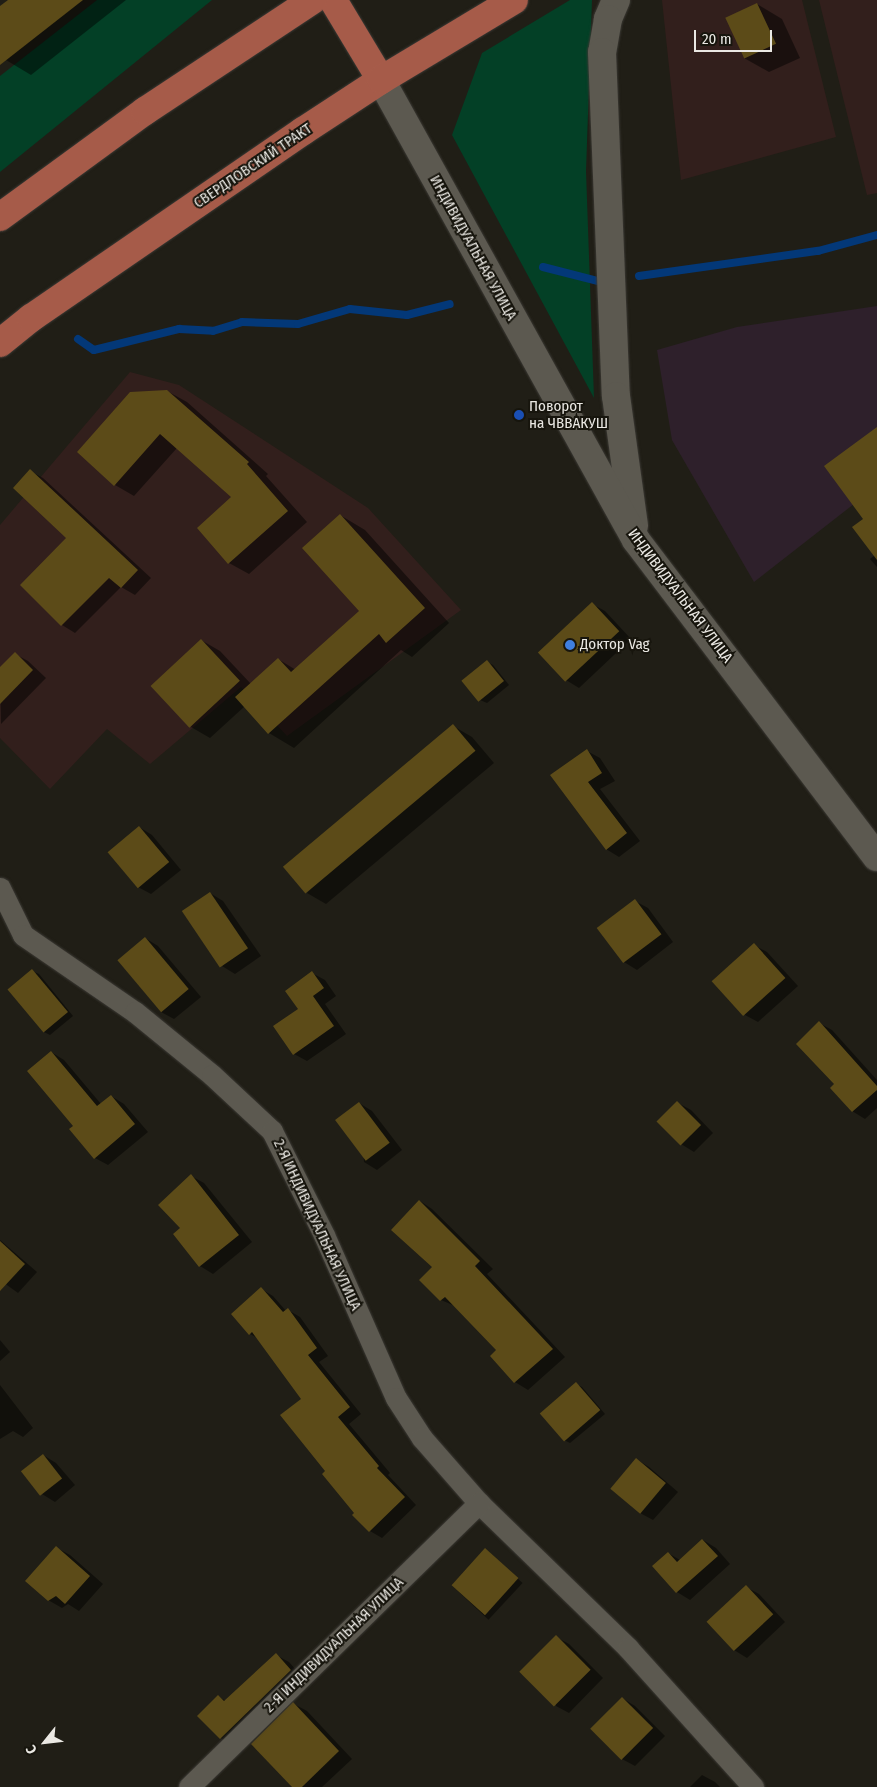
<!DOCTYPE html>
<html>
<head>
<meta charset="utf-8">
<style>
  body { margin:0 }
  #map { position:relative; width:877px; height:1787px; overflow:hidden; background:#201e16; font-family:"Fira Sans Condensed",sans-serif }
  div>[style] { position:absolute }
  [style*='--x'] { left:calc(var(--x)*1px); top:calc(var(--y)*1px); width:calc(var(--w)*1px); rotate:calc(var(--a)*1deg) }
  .commercial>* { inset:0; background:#321f1c }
  .industrial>* { inset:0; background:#2e202b }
  .green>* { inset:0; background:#034026 }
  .shadow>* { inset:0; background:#0007; transform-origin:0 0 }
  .stream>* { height:8px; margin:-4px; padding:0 4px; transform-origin:4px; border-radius:4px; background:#033878 }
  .building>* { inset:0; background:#5c4b18; transform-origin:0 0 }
  .roads { filter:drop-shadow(0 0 1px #3b3934) drop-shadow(0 0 1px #3b3934) }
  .minor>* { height:21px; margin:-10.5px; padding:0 10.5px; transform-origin:10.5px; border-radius:10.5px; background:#5c5950 }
  .secondary>* { height:28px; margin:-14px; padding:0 14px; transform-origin:14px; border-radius:14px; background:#5c5950 }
  .primary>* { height:28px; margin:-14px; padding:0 14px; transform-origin:14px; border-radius:14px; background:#a65b49 }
  .dots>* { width:14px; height:14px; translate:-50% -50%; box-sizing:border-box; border:2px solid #17150d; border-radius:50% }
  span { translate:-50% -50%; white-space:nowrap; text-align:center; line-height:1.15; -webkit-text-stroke:4px #17150d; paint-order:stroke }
  .street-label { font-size:15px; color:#eae8e3 }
  .poi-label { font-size:15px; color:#eae8e3 }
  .left { translate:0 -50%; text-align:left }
  .north { position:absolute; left:20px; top:1717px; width:50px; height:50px; -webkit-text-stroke:4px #17150d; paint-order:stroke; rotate:241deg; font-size:14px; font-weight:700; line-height:20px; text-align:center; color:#eae8e3 }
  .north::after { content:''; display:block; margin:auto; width:18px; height:22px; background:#eae8e3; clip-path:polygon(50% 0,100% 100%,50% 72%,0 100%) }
  .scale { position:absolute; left:694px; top:30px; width:78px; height:22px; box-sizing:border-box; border:2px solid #eae8e3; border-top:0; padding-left:6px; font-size:15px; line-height:18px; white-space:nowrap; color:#eae8e3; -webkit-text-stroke:4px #17150d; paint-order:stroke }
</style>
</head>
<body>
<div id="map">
  <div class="commercial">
    <div style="clip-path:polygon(662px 0,802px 0,836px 137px,681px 180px)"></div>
    <div style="clip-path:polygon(819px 0,877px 0,877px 193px,867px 195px)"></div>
    <div style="clip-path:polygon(130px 372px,179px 385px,368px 508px,461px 610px,287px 736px,241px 687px,150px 764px,107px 729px,50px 789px,0 738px,0 525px)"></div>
  </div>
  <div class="industrial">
    <div style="clip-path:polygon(877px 306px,877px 486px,754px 582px,672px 440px,657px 350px,737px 327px)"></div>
  </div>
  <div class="green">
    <div style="clip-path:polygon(97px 0,212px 0,0 172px,0 76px)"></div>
    <div style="clip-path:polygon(570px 0,592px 0,586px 171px,594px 398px,452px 135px,482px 53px)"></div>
  </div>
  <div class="shadow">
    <div style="clip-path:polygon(10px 0,126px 0,31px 75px,6px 60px,0 53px,0 8px)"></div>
    <div style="clip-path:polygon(757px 4px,782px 19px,800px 58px,769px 72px,744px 58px)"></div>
    <div style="clip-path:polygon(167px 391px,187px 402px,268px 474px,266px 476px,307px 522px,249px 574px,229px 563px,233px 497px,177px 448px,134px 496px,115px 485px)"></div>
    <div style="clip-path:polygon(30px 471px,43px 478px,151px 578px,135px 595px,121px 587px,75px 633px,62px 625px,21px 585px,68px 538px)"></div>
    <div style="clip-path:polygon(877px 513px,877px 567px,870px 559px,875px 555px)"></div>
    <div style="clip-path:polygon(340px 515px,365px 530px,449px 623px,412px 657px,401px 650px,294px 748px,269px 733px,245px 706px,210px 738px,191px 727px,201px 640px,220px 651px,251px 684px,278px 659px,296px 670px,361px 611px)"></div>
    <div style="clip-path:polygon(592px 604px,605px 611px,631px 639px,579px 688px,566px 680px)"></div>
    <div style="clip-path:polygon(15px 654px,28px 661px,46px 678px,1px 724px,0 669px)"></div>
    <div style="clip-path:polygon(487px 662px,493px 665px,509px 685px,487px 703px,480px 700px)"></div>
    <div style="clip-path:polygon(453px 726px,472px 737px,494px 763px,326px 904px,307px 893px)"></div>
    <div style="clip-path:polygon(587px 751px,600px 758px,615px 781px,600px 789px,640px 841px,619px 857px,606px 849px,551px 775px)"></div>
    <div style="clip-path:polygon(139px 827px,152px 835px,181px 870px,151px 894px,138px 887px)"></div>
    <div style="clip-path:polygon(210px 893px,223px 901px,261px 956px,235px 974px,222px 966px)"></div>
    <div style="clip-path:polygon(635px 901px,648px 908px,673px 942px,637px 970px,624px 962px)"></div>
    <div style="clip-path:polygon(145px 938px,158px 946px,201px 997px,174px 1019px,161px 1012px)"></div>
    <div style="clip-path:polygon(754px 945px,767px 952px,798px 986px,758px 1022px,745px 1015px)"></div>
    <div style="clip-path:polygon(32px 971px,39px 974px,73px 1016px,50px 1035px,44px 1032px)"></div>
    <div style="clip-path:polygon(312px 973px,325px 980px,336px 996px,325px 1004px,346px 1034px,307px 1061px,294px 1054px,300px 1009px)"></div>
    <div style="clip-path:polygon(819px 1023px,832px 1030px,877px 1080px,877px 1108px,865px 1119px,852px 1111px,836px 1084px)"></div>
    <div style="clip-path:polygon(51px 1052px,64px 1060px,101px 1104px,111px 1096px,124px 1104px,148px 1132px,108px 1165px,95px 1158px,74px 1126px)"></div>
    <div style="clip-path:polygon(359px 1103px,372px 1111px,402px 1150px,377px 1170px,364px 1162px)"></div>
    <div style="clip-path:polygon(678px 1103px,691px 1110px,713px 1133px,694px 1152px,681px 1144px,659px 1122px)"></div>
    <div style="clip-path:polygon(191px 1176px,204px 1183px,252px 1242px,213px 1274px,200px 1266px,182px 1229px)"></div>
    <div style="clip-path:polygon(420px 1201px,432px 1209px,493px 1269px,487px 1274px,565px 1357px,528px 1390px,515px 1382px,498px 1350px,455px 1306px,441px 1300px)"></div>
    <div style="clip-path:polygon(0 1240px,37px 1272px,18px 1293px,0 1280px)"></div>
    <div style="clip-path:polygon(261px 1289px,273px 1296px,286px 1311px,288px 1310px,300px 1317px,328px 1356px,319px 1362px,361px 1414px,349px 1424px,390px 1473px,388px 1475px,416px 1505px,382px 1538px,370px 1531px,354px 1515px,356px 1513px,327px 1471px,302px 1399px,259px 1339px,250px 1334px,232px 1314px)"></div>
    <div style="clip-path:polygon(0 1340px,10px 1352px,0 1361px)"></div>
    <div style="clip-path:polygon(576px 1384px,582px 1387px,605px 1414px,570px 1443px,564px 1440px)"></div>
    <div style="clip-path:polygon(0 1385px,33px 1428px,23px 1437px,13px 1431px,0 1439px)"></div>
    <div style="clip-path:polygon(43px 1455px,56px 1463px,75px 1485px,55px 1502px,42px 1494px)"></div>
    <div style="clip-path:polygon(636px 1459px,649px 1467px,678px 1492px,653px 1520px,640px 1513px)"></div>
    <div style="clip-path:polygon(703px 1540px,716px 1548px,730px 1564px,690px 1600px,677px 1592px,654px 1566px,668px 1553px,680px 1560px)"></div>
    <div style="clip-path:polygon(57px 1548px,70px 1555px,103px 1584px,79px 1611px,68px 1604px,62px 1608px,48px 1600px)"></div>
    <div style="left:486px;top:1549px;width:50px;height:50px;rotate:43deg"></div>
    <div style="clip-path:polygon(746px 1587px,759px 1594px,785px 1622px,747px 1658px,734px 1650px)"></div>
    <div style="clip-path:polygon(556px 1637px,569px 1644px,603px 1678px,569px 1713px,556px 1706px)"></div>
    <div style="clip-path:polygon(276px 1655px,289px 1662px,303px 1678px,234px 1746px,221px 1738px,219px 1697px,226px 1701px)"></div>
    <div style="clip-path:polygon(622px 1698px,635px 1706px,665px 1736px,635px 1766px,622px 1759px)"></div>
    <div style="clip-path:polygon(294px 1704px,307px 1711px,352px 1759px,322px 1787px,293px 1787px)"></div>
    <div style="clip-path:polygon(702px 1775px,715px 1782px,720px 1787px,690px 1787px)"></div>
  </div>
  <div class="stream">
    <div style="--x:543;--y:267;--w:57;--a:14.3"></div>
    <div style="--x:639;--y:276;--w:181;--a:-8"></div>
    <div style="--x:818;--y:251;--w:61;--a:-15.2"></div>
    <div style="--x:78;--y:339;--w:19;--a:35"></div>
    <div style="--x:94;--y:350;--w:88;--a:-13.9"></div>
    <div style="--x:179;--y:329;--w:34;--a:3"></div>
    <div style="--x:213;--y:331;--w:30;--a:-17"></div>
    <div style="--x:242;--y:322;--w:56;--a:2"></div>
    <div style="--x:298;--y:324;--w:54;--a:-16.1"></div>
    <div style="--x:350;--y:309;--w:57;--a:6"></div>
    <div style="--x:407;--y:315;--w:44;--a:-14.3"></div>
  </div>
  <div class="building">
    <div style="clip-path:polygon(8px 0,83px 0,0 65px,0 6px)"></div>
    <div style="left:757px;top:3px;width:45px;height:35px;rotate:65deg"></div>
    <div style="clip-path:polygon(167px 390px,249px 462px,247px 464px,288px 511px,228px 564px,197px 528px,231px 497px,160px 434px,114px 486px,77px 452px,130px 392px)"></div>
    <div style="clip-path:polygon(877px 427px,877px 560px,852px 527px,863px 519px,824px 466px)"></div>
    <div style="clip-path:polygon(30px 469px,138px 570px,121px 588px,109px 578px,61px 626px,20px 585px,66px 538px,13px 488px)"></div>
    <div style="clip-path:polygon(340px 514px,425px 608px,386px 643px,379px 634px,268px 734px,235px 697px,278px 658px,291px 672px,359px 611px,302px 548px)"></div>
    <div style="left:592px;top:602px;width:40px;height:74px;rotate:47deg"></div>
    <div style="left:201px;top:639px;width:57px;height:69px;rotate:47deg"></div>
    <div style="clip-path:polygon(15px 652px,33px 670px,0 704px,0 667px)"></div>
    <div style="left:487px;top:660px;width:27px;height:33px;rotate:51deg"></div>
    <div style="left:453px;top:724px;width:35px;height:222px;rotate:50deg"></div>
    <div style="clip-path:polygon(587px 749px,602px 773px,588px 782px,627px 833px,606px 850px,550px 775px)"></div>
    <div style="left:139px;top:826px;width:47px;height:41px;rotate:50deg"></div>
    <div style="left:210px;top:892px;width:68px;height:34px;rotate:56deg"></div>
    <div style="left:635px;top:899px;width:44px;height:48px;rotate:53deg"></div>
    <div style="left:145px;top:937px;width:68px;height:36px;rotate:50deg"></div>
    <div style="left:754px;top:943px;width:47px;height:57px;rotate:48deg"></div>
    <div style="left:32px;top:969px;width:56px;height:32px;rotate:50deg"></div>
    <div style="clip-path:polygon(312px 971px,324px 988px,313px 996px,334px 1026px,293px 1055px,273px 1026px,298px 1009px,285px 991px)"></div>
    <div style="clip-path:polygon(819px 1021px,877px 1086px,877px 1090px,852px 1112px,830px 1088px,834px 1084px,796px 1044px)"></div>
    <div style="clip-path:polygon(51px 1051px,97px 1106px,111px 1095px,135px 1124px,94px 1159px,69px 1129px,73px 1126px,27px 1071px)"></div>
    <div style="left:677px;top:1101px;width:34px;height:29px;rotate:45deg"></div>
    <div style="left:359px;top:1102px;width:51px;height:30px;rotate:53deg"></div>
    <div style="clip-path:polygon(191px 1174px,239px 1235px,199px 1267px,173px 1234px,180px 1228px,158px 1205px)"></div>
    <div style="clip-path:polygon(419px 1200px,480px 1261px,475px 1266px,553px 1349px,514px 1383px,490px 1356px,496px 1350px,445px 1297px,440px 1301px,419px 1280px,432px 1267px,391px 1230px)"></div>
    <div style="clip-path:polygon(0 1241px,25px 1264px,0 1291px)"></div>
    <div style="clip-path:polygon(261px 1287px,283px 1312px,288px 1308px,317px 1348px,308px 1355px,350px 1407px,338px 1417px,379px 1466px,377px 1468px,405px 1497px,369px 1532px,352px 1515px,354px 1513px,322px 1474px,325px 1471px,280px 1415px,301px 1399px,252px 1332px,249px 1335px,231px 1314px)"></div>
    <div style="left:576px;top:1382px;width:37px;height:48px;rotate:49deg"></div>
    <div style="left:43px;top:1454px;width:31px;height:28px;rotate:52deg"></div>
    <div style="left:636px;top:1458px;width:39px;height:40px;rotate:40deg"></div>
    <div style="clip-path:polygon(702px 1539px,718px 1556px,676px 1593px,652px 1566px,668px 1552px,677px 1562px)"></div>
    <div style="clip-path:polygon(56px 1546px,90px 1576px,65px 1604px,56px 1596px,48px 1601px,25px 1581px)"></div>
    <div style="left:485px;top:1548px;width:45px;height:50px;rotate:42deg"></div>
    <div style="left:746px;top:1585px;width:40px;height:54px;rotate:47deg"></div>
    <div style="left:556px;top:1635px;width:49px;height:52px;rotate:45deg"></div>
    <div style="clip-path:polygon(276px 1653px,291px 1670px,220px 1739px,197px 1716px,218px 1695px,224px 1701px)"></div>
    <div style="left:622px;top:1697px;width:44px;height:45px;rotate:45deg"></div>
    <div style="clip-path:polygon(293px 1702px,339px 1751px,302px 1787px,292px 1787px,251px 1744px)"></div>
  </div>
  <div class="roads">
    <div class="minor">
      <div style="--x:0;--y:888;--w:52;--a:63.9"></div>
      <div style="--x:23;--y:935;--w:136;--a:34.5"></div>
      <div style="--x:135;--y:1012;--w:99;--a:39.3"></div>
      <div style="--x:212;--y:1075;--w:82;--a:43"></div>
      <div style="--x:272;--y:1131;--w:116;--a:63.4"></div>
      <div style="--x:324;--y:1235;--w:178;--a:66.2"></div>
      <div style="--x:396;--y:1398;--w:48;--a:57"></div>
      <div style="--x:422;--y:1438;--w:86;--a:48.8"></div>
      <div style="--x:479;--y:1503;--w:208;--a:44.2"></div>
      <div style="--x:628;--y:1648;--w:187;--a:48"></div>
      <div style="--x:189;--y:1787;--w:406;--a:-44.4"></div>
    </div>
    <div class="secondary">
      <div style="--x:616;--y:0;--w:21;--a:113"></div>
      <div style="--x:608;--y:19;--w:34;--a:100"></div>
      <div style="--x:602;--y:52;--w:344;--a:87.7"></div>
      <div style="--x:616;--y:396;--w:131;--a:82.1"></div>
      <div style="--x:381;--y:80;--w:526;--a:61"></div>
      <div style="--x:636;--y:540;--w:398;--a:52.8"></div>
    </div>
    <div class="primary">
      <div style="--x:333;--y:0;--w:93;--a:59"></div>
      <div style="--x:0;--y:217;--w:180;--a:-36.2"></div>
      <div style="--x:145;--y:111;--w:201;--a:-33.5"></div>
      <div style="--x:0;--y:343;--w:40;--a:-39"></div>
      <div style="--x:31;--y:318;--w:330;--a:-34.5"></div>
      <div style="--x:303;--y:131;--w:93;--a:-33.2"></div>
      <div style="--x:381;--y:80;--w:155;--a:-31"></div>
    </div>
  </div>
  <div class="dots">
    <div style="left:519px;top:415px;background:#1a4fb4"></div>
    <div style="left:570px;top:645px;background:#3f7fe0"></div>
  </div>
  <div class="street-label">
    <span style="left:253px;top:166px;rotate:-34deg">СВЕРДЛОВСКИЙ ТРАКТ</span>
    <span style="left:473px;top:248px;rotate:61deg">ИНДИВИДУАЛЬНАЯ УЛИЦА</span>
    <span style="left:680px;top:596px;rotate:53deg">ИНДИВИДУАЛЬНАЯ УЛИЦА</span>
    <span style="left:317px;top:1225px;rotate:65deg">2-Я ИНДИВИДУАЛЬНАЯ УЛИЦА</span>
    <span style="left:334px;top:1645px;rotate:-44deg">2-Я ИНДИВИДУАЛЬНАЯ УЛИЦА</span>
  </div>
  <div class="poi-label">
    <span class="left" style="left:529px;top:415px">Поворот<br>на ЧВВАКУШ</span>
    <span class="left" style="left:580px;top:645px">Доктор Vag</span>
  </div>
  <div class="north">С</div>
  <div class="scale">20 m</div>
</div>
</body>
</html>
